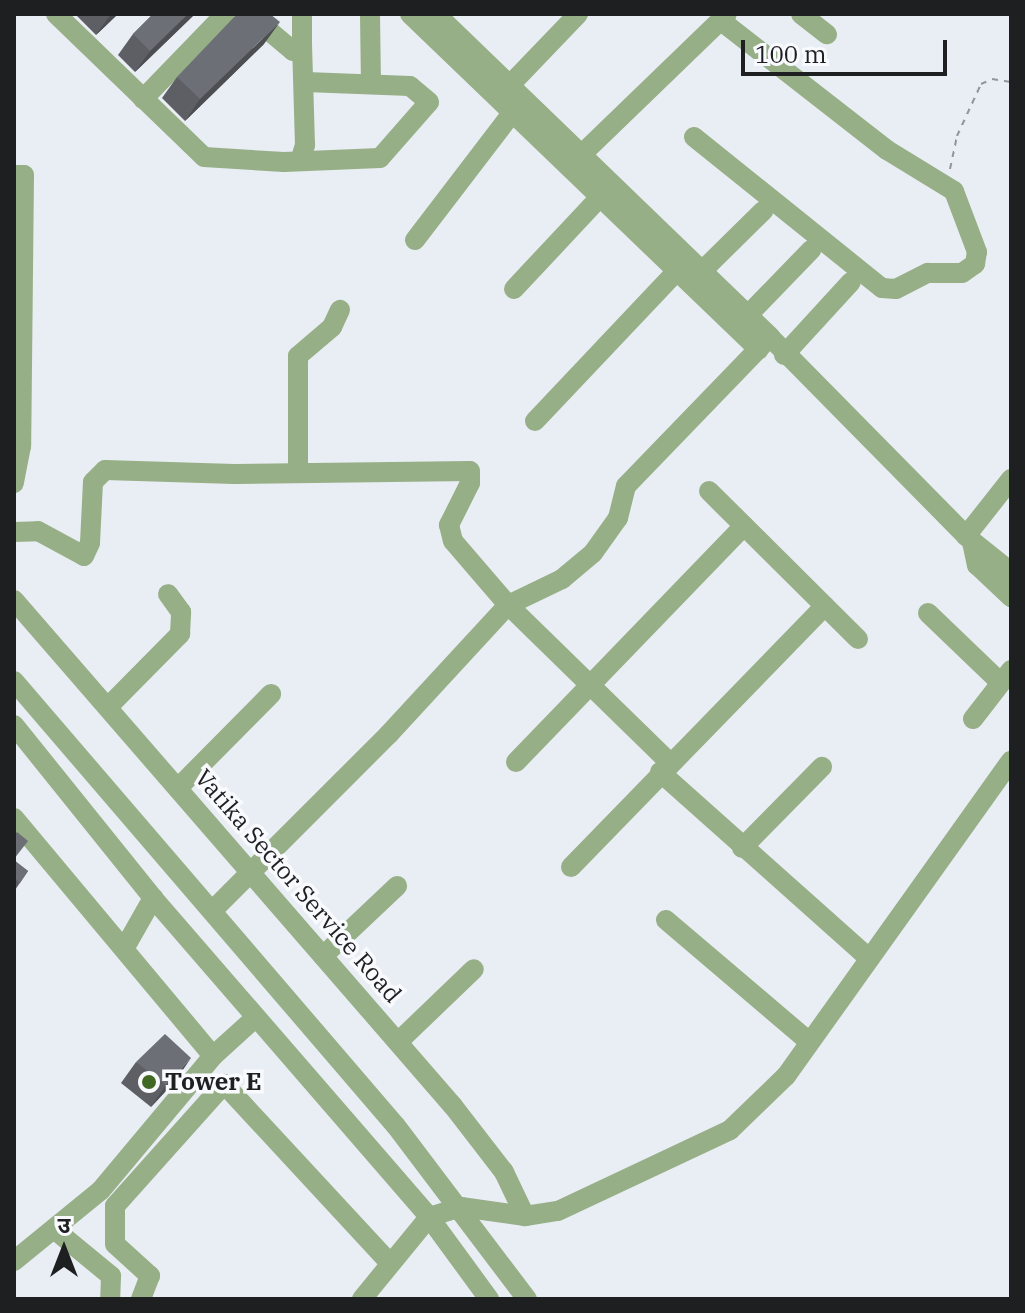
<!DOCTYPE html>
<html>
<head>
<meta charset="utf-8">
<style>
  body { margin:0 }
  #map { position:relative; width:1025px; height:1313px; overflow:hidden; background:#e9edf4; font-family:"IBM Plex Serif","Noto Sans Devanagari",serif }
  div>[style] { position:absolute }
  [style*='--x'] { left:calc(var(--x)*1px); top:calc(var(--y)*1px); width:calc(var(--w)*1px); rotate:calc(var(--a)*1deg) }
  .path>* { height:2px; margin-top:-1px; transform-origin:0; background:repeating-linear-gradient(90deg,#92959a 0 6px,transparent 0 12px) }
  .minor>* { height:20px; margin:-10px; padding:0 10px; transform-origin:10px; border-radius:10px; background:#96af86 }
  .wall>* { inset:0; background:#5d5f65 }
  .shaded-wall>* { inset:0; background:#4c4e52 }
  .building>* { inset:0; background:#6c6f75 }
  .dots>* { width:22px; height:22px; translate:-50% -50%; box-sizing:border-box; border:4px solid #f8fafe; border-radius:50% }
  span { translate:-50% -50%; white-space:nowrap; text-align:center; line-height:1.15; -webkit-text-stroke:7px #f8fafe; paint-order:stroke }
  .street-label { font-size:24px; color:#1e1f21 }
  .poi-label { font-size:24px; color:#1e1f21; font-weight:700 }
  .left { translate:0 -50%; text-align:left }
  .frame { position:absolute; inset:0; border:16px solid #1e1f21; pointer-events:none }
  .north { position:absolute; left:24px; top:1209px; width:80px; height:80px; -webkit-text-stroke:6px #f8fafe; paint-order:stroke; rotate:0deg; font-size:22px; font-weight:700; line-height:32px; text-align:center; color:#1e1f21 }
  .north::after { content:''; display:block; margin:auto; width:28px; height:36px; background:#1e1f21; clip-path:polygon(50% 0,100% 100%,50% 72%,0 100%) }
  .scale { position:absolute; left:741px; top:40px; width:206px; height:36px; box-sizing:border-box; border:4px solid #1e1f21; border-top:0; padding-left:10px; font-size:24px; line-height:28px; white-space:nowrap; color:#1e1f21; -webkit-text-stroke:6px #f8fafe; paint-order:stroke }
</style>
</head>
<body>
<div id="map">
  <div class="path">
    <div style="--x:950;--y:169;--w:34;--a:-78"></div>
    <div style="--x:957;--y:136;--w:57;--a:-65.2"></div>
    <div style="--x:981;--y:84;--w:12;--a:-24"></div>
    <div style="--x:992;--y:79;--w:19;--a:9"></div>
  </div>
  <div class="minor">
    <div style="--x:56;--y:14;--w:206;--a:44"></div>
    <div style="--x:204;--y:157;--w:80;--a:3.6"></div>
    <div style="--x:284;--y:162;--w:96;--a:-2.4"></div>
    <div style="--x:380;--y:158;--w:74;--a:-48.8"></div>
    <div style="--x:429;--y:102;--w:25;--a:-140"></div>
    <div style="--x:410;--y:86;--w:104;--a:-177.8"></div>
    <div style="--x:249;--y:14;--w:57;--a:40.1"></div>
    <div style="--x:293;--y:51;--w:12;--a:-42"></div>
    <div style="--x:302;--y:43;--w:29;--a:-90"></div>
    <div style="--x:370;--y:14;--w:68;--a:89.2"></div>
    <div style="--x:410;--y:14;--w:484;--a:43.9"></div>
    <div style="--x:436;--y:14;--w:465;--a:44"></div>
    <div style="--x:770;--y:337;--w:279;--a:45.4"></div>
    <div style="--x:966;--y:536;--w:73;--a:-51.7"></div>
    <div style="--x:801;--y:14;--w:33;--a:38"></div>
    <div style="--x:509;--y:86;--w:100;--a:-46.2"></div>
    <div style="--x:143;--y:99;--w:118;--a:-46"></div>
    <div style="--x:694;--y:137;--w:241;--a:38.8"></div>
    <div style="--x:882;--y:288;--w:14;--a:4"></div>
    <div style="--x:896;--y:289;--w:36;--a:-27"></div>
    <div style="--x:928;--y:273;--w:34;--a:0"></div>
    <div style="--x:962;--y:273;--w:16;--a:-35"></div>
    <div style="--x:975;--y:264;--w:12;--a:-81"></div>
    <div style="--x:977;--y:252;--w:65;--a:-110.7"></div>
    <div style="--x:954;--y:191;--w:79;--a:-148.5"></div>
    <div style="--x:887;--y:150;--w:210;--a:-142.1"></div>
    <div style="--x:580;--y:156;--w:204;--a:-44"></div>
    <div style="--x:301;--y:158;--w:14;--a:-73"></div>
    <div style="--x:305;--y:145;--w:102;--a:-91.7"></div>
    <div style="--x:14;--y:175;--w:10;--a:0"></div>
    <div style="--x:24;--y:175;--w:271;--a:90.6"></div>
    <div style="--x:21;--y:446;--w:38;--a:101"></div>
    <div style="--x:415;--y:240;--w:161;--a:-52.6"></div>
    <div style="--x:702;--y:271;--w:86;--a:-44.5"></div>
    <div style="--x:514;--y:289;--w:126;--a:-46.9"></div>
    <div style="--x:748;--y:315;--w:91;--a:-45.9"></div>
    <div style="--x:784;--y:355;--w:99;--a:-47.5"></div>
    <div style="--x:535;--y:421;--w:207;--a:-46.6"></div>
    <div style="--x:298;--y:472;--w:116;--a:-90"></div>
    <div style="--x:298;--y:356;--w:45;--a:-40.5"></div>
    <div style="--x:332;--y:327;--w:19;--a:-65"></div>
    <div style="--x:709;--y:491;--w:210;--a:44.8"></div>
    <div style="--x:14;--y:532;--w:24;--a:-2"></div>
    <div style="--x:38;--y:531;--w:52;--a:28.5"></div>
    <div style="--x:84;--y:556;--w:14;--a:-65"></div>
    <div style="--x:90;--y:543;--w:61;--a:-87.2"></div>
    <div style="--x:93;--y:482;--w:17;--a:-45"></div>
    <div style="--x:105;--y:470;--w:129;--a:1.8"></div>
    <div style="--x:234;--y:474;--w:236;--a:-0.7"></div>
    <div style="--x:470;--y:471;--w:12;--a:90"></div>
    <div style="--x:470;--y:483;--w:47;--a:116.6"></div>
    <div style="--x:449;--y:525;--w:16;--a:76"></div>
    <div style="--x:453;--y:541;--w:84;--a:49.3"></div>
    <div style="--x:508;--y:605;--w:176;--a:132.7"></div>
    <div style="--x:389;--y:734;--w:249;--a:135"></div>
    <div style="--x:966;--y:536;--w:58;--a:38.7"></div>
    <div style="--x:972;--y:542;--w:24;--a:78"></div>
    <div style="--x:977;--y:565;--w:47;--a:43.3"></div>
    <div style="--x:14;--y:600;--w:670;--a:49.06"></div>
    <div style="--x:453;--y:1106;--w:83;--a:52.3"></div>
    <div style="--x:504;--y:1172;--w:49;--a:64.5"></div>
    <div style="--x:928;--y:613;--w:100;--a:43.8"></div>
    <div style="--x:14;--y:681;--w:586;--a:49.36"></div>
    <div style="--x:396;--y:1126;--w:217;--a:52.9"></div>
    <div style="--x:108;--y:707;--w:103;--a:-45.4"></div>
    <div style="--x:180;--y:634;--w:22;--a:-87"></div>
    <div style="--x:181;--y:612;--w:22;--a:-126"></div>
    <div style="--x:973;--y:719;--w:62;--a:-52.2"></div>
    <div style="--x:14;--y:725;--w:222;--a:51.2"></div>
    <div style="--x:153;--y:898;--w:422;--a:49.1"></div>
    <div style="--x:429;--y:1217;--w:102;--a:53.8"></div>
    <div style="--x:516;--y:762;--w:328;--a:-46"></div>
    <div style="--x:669;--y:762;--w:225;--a:-135.7"></div>
    <div style="--x:508;--y:605;--w:60;--a:-25.7"></div>
    <div style="--x:562;--y:579;--w:40;--a:-40"></div>
    <div style="--x:593;--y:553;--w:43;--a:-54.5"></div>
    <div style="--x:618;--y:518;--w:33;--a:-76"></div>
    <div style="--x:626;--y:486;--w:207;--a:-46"></div>
    <div style="--x:660;--y:772;--w:278;--a:41.7"></div>
    <div style="--x:179;--y:787;--w:131;--a:-45.3"></div>
    <div style="--x:14;--y:818;--w:310;--a:50.1"></div>
    <div style="--x:742;--y:848;--w:114;--a:-45.4"></div>
    <div style="--x:571;--y:867;--w:364;--a:-45.8"></div>
    <div style="--x:666;--y:920;--w:187;--a:40.4"></div>
    <div style="--x:124;--y:949;--w:59;--a:-60.4"></div>
    <div style="--x:323;--y:956;--w:102;--a:-43.4"></div>
    <div style="--x:398;--y:1042;--w:105;--a:-43.8"></div>
    <div style="--x:429;--y:1217;--w:34;--a:-17"></div>
    <div style="--x:461;--y:1207;--w:65;--a:8"></div>
    <div style="--x:525;--y:1216;--w:33;--a:-9"></div>
    <div style="--x:558;--y:1211;--w:190;--a:-25.2"></div>
    <div style="--x:730;--y:1130;--w:78;--a:-44"></div>
    <div style="--x:786;--y:1076;--w:387;--a:-54.5"></div>
    <div style="--x:54;--y:1229;--w:74;--a:39.5"></div>
    <div style="--x:111;--y:1276;--w:23;--a:92"></div>
    <div style="--x:14;--y:1261;--w:112;--a:-39.2"></div>
    <div style="--x:101;--y:1190;--w:175;--a:-50.1"></div>
    <div style="--x:213;--y:1056;--w:57;--a:-42.1"></div>
    <div style="--x:141;--y:1299;--w:25;--a:-69"></div>
    <div style="--x:150;--y:1276;--w:47;--a:-137.6"></div>
    <div style="--x:115;--y:1244;--w:38;--a:-90"></div>
    <div style="--x:115;--y:1206;--w:164;--a:-48.2"></div>
    <div style="--x:224;--y:1084;--w:243;--a:47.2"></div>
    <div style="--x:362;--y:1299;--w:106;--a:-50.7"></div>
  </div>
  <div class="wall">
    <div style="clip-path:polygon(75px 14px,118px 14px,96px 35px)"></div>
    <div style="clip-path:polygon(153px 14px,195px 14px,135px 72px,118px 55px,133px 34px)"></div>
    <div style="clip-path:polygon(264px 44px,185px 121px,162px 98px,177px 77px)"></div>
    <div style="clip-path:polygon(14px 860px,28px 871px,15px 890px,14px 889px)"></div>
    <div style="clip-path:polygon(136px 1062px,176px 1080px,151px 1107px,121px 1083px)"></div>
  </div>
  <div class="shaded-wall">
    <div style="clip-path:polygon(111px 14px,118px 14px,96px 35px)"></div>
    <div style="clip-path:polygon(188px 14px,195px 14px,135px 72px,150px 51px)"></div>
    <div style="clip-path:polygon(280px 22px,264px 44px,185px 121px,200px 99px)"></div>
    <div style="clip-path:polygon(191px 1058px,176px 1080px,151px 1107px,166px 1085px)"></div>
  </div>
  <div class="building">
    <div style="clip-path:polygon(153px 14px,188px 14px,150px 51px,133px 34px)"></div>
    <div style="clip-path:polygon(237px 14px,270px 14px,280px 22px,200px 99px,177px 77px)"></div>
    <div style="clip-path:polygon(17px 832px,28px 841px,14px 859px,14px 836px)"></div>
    <div style="clip-path:polygon(14px 861px,28px 871px,20px 883px,14px 878px)"></div>
    <div style="clip-path:polygon(165px 1034px,191px 1058px,166px 1085px,136px 1062px)"></div>
  </div>
  <div class="dots">
    <div style="left:149px;top:1082px;background:#426923"></div>
  </div>
  <div class="street-label">
    <span style="left:298px;top:886px;rotate:49deg">Vatika Sector Service Road</span>
  </div>
  <div class="poi-label">
    <span class="left" style="left:165px;top:1082px">Tower E</span>
  </div>
  <div class="frame"></div>
  <div class="north">उ</div>
  <div class="scale">100 m</div>
</div>
</body>
</html>
